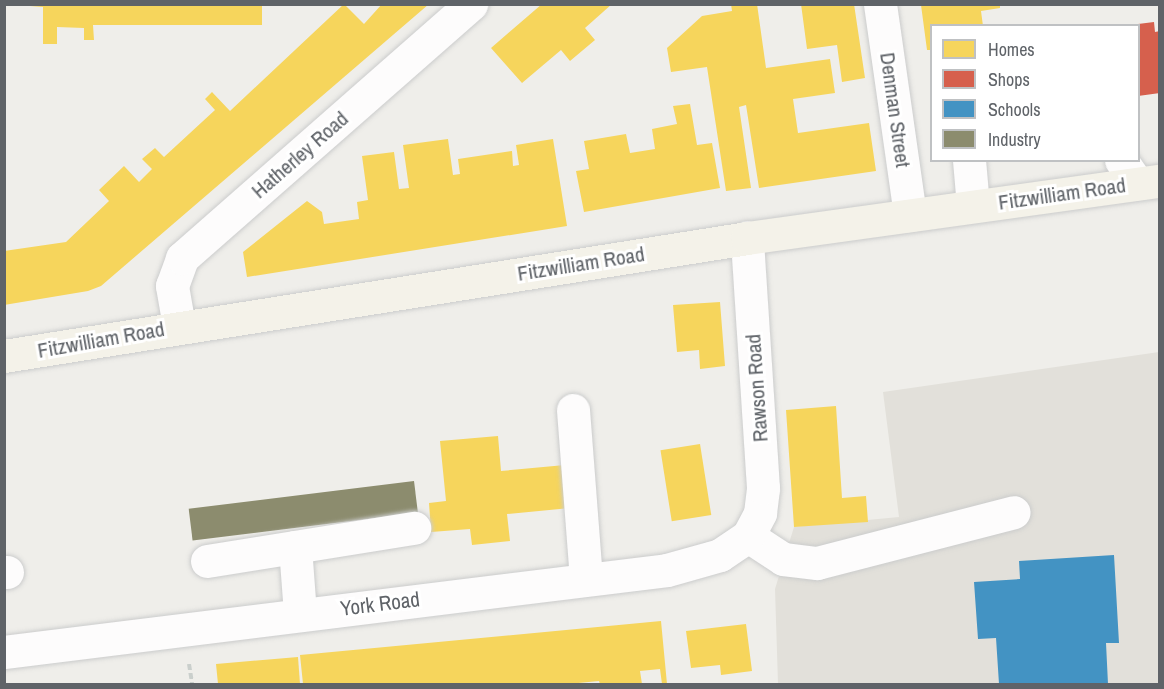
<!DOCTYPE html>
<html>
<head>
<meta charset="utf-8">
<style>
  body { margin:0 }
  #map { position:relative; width:1164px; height:689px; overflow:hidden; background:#efeeea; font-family:"Archivo Narrow",sans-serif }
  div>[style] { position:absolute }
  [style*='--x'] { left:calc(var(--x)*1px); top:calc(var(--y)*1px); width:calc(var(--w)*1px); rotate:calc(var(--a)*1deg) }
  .education>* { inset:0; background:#e2e0da }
  .homes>* { inset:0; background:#f6d55c; transform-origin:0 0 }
  .shops>* { inset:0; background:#d6604d }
  .schools>* { inset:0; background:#4393c3 }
  .industry>* { inset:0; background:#8c8c6e; transform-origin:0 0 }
  .path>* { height:4px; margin-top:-2px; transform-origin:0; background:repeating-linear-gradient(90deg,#cacfcc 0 6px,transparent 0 9px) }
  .roads { filter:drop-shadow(0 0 2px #cbcccc) drop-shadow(0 0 2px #cbcccc) }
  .minor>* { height:33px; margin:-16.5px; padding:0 16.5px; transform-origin:16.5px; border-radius:16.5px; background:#fdfcfc }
  .major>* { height:33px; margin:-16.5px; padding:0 16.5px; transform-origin:16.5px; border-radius:16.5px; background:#f4f2e9 }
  span { translate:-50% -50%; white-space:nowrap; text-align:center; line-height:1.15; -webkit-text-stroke:6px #fff; paint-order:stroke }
  .street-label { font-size:21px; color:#5f6368 }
  .frame { position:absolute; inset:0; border:6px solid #5f6368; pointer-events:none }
  .legend { position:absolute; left:930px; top:24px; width:210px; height:138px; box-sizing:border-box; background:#fff; border:2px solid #bfc1c3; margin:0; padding:8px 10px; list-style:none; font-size:18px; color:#5f6368 }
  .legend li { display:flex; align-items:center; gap:12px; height:30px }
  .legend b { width:30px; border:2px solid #bfc1c3 }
</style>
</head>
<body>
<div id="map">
  <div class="education">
    <div style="clip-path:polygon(1159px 352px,1159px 684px,778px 684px,775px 589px,794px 527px,899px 517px,883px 392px)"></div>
  </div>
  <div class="homes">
    <div style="clip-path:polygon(4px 4px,262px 4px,262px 25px,93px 25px,94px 40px,84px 40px,84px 28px,57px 27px,57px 44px,43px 44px,43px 7px)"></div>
    <div style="clip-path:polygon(344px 4px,364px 24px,382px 4px,429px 4px,101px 286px,88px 291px,4px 305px,4px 251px,66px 242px,109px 201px,99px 190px,124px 166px,139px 182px,152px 169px,142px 159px,155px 148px,164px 157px,215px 110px,205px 99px,212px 92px,230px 111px)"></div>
    <div style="clip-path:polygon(542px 4px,612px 4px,585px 28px,595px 40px,570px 61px,561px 50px,522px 83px,491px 48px)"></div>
    <div style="clip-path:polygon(731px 4px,757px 4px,766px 68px,830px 59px,835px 93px,793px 99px,798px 133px,869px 123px,876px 171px,759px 188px,746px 105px,739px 107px,751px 188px,726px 191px,707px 67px,671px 72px,667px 48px,702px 16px,732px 11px)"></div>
    <div style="clip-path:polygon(801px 4px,854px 4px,865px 78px,842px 82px,837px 45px,807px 49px)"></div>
    <div style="clip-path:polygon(921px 5px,1000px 5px,1000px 8px,981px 11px,983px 26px,932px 26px,932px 50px,927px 50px)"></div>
    <div style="clip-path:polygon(690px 104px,697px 145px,712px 143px,720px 188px,584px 212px,576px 171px,589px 169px,584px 141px,626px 134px,630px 153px,655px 149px,652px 129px,677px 124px,673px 106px)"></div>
    <div style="clip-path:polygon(448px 139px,453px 175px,460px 174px,458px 159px,512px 151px,513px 166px,519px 165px,516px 145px,553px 139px,567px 226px,247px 277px,243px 252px,307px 201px,322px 212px,324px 224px,359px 219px,357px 202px,368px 200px,362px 156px,394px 152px,399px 189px,409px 188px,403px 145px)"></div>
    <div style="clip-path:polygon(720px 302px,725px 366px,700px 369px,699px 350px,677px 352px,673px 305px)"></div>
    <div style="clip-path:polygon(836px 406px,842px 498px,866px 496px,868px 522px,794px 527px,786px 410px)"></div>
    <div style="clip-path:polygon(498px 436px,501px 471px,565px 465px,570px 508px,507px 514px,510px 541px,472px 545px,470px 529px,431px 532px,429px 503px,446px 501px,440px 441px)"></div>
    <div style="left:700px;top:444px;width:72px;height:40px;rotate:81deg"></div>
    <div style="clip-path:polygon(661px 621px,667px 684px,662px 684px,660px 669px,640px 671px,642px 684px,600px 684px,599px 681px,568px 684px,303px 684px,300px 655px)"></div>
    <div style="clip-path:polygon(746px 624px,752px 671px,721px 675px,720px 665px,691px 668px,686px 631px)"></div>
    <div style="clip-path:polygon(298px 657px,300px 684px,218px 684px,216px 664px)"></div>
  </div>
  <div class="shops">
    <div style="clip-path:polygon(1154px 22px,1155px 32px,1160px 31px,1160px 93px,1138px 96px,1138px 24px)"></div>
  </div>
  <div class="schools">
    <div style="clip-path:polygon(1114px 555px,1119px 643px,1106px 643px,1108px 684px,999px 684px,996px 638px,978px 639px,974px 582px,1020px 579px,1019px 561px)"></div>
  </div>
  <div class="industry">
    <div style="left:414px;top:481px;width:32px;height:227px;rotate:83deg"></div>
  </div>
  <div class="path">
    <div style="--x:189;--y:664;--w:20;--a:81"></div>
  </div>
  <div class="roads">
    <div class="minor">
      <div style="--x:880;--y:4;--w:213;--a:81.9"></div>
      <div style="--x:969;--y:160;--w:46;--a:85"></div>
      <div style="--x:1121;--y:160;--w:28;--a:55"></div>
      <div style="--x:179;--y:326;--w:41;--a:-99.9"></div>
      <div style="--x:172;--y:286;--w:30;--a:-70"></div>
      <div style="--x:182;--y:258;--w:385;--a:-41.3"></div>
      <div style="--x:573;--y:410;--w:169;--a:85.6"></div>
      <div style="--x:748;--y:536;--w:42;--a:33.3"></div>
      <div style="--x:783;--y:559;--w:34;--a:7"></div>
      <div style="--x:817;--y:563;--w:203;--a:-14.5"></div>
      <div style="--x:295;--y:547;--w:67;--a:85.7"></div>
      <div style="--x:207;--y:561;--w:210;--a:-9.1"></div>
      <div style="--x:4;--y:572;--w:3;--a:0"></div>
      <div style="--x:4;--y:652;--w:668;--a:-7.05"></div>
      <div style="--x:667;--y:570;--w:55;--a:-15.8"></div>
      <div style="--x:720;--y:555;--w:34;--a:-34"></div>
      <div style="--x:748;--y:536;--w:26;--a:-62"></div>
      <div style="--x:760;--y:513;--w:25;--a:-83"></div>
      <div style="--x:763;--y:488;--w:251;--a:-93.7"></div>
    </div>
    <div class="major">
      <div style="--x:4;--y:356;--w:752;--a:-9.02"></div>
      <div style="--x:747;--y:238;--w:417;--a:-7.9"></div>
    </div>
  </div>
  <div class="street-label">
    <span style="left:895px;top:110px;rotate:82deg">Denman Street</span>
    <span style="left:300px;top:155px;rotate:-41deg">Hatherley Road</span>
    <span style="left:1062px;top:194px;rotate:-8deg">Fitzwilliam Road</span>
    <span style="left:581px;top:264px;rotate:-9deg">Fitzwilliam Road</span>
    <span style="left:101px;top:340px;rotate:-10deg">Fitzwilliam Road</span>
    <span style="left:757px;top:388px;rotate:-94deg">Rawson Road</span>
    <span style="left:380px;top:604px;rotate:-7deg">York Road</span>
  </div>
  <div class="frame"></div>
  <ul class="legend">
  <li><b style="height:16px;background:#f6d55c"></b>Homes</li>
  <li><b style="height:16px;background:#d6604d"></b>Shops</li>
  <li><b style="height:16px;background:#4393c3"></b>Schools</li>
  <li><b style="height:16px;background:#8c8c6e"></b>Industry</li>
  </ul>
</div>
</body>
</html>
